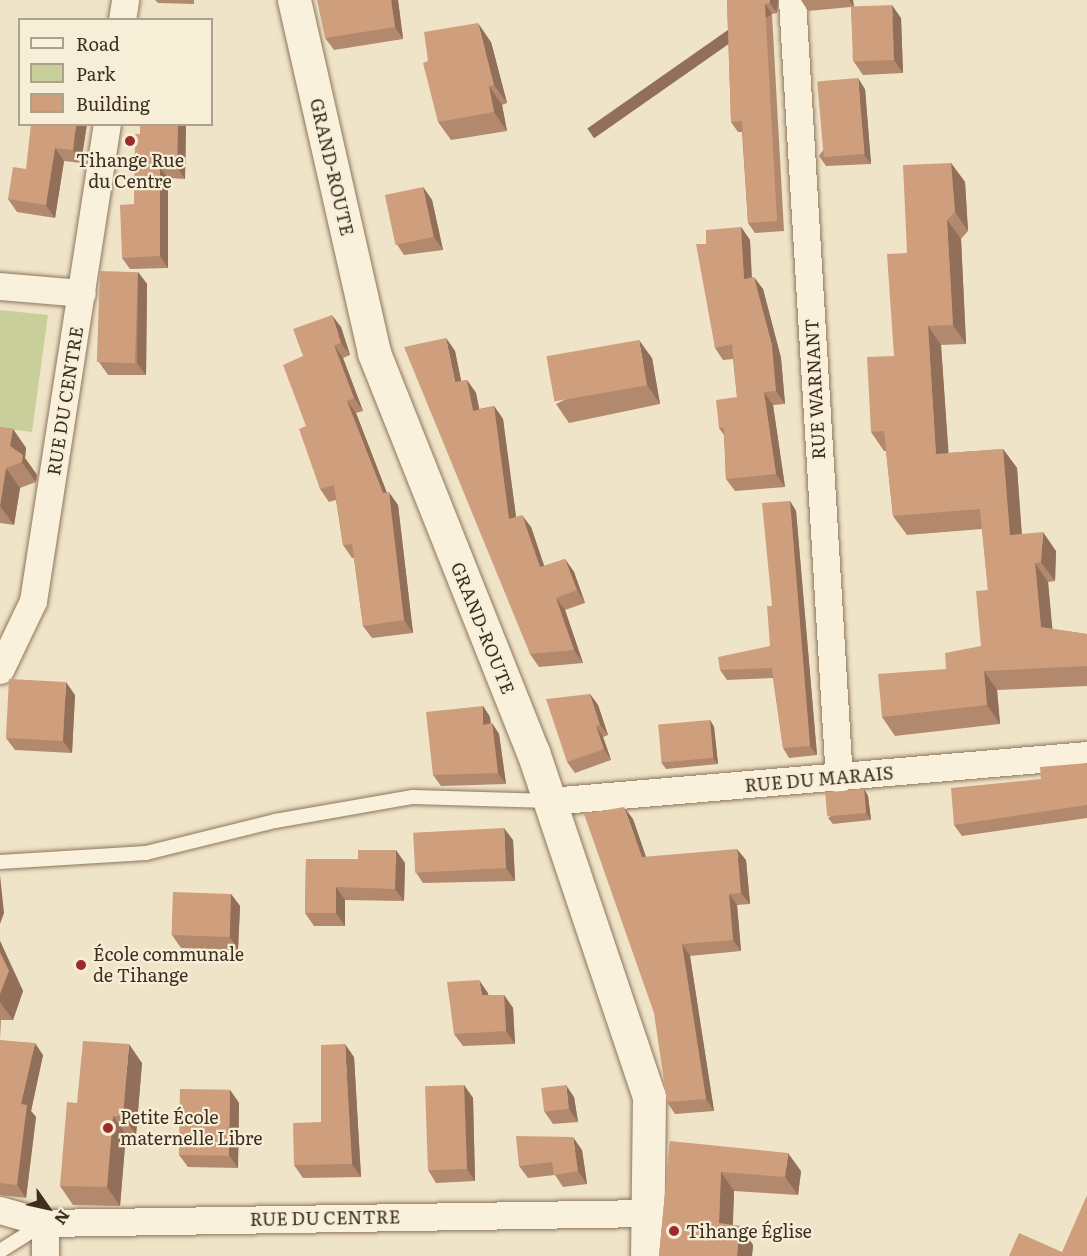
<!DOCTYPE html>
<html>
<head>
<meta charset="utf-8">
<style>
  body { margin:0 }
  #map { position:relative; width:1087px; height:1256px; overflow:hidden; background:#f0e4c8; font-family:Literata,serif }
  div>[style] { position:absolute }
  [style*='--x'] { left:calc(var(--x)*1px); top:calc(var(--y)*1px); width:calc(var(--w)*1px); rotate:calc(var(--a)*1deg) }
  .green>* { inset:0; background:#c9cf9b }
  .roads { filter:drop-shadow(0 0 2px #8d765c) drop-shadow(0 0 2px #8d765c) }
  .lane>* { height:14px; margin:-7px; padding:0 7px; transform-origin:7px; border-radius:7px; background:#faf1dc }
  .street>* { height:27px; margin:-13.5px; padding:0 13.5px; transform-origin:13.5px; border-radius:13.5px; background:#faf1dc }
  .secondary>* { height:33px; margin:-16.5px; padding:0 16.5px; transform-origin:16.5px; border-radius:16.5px; background:#faf1dc }
  .wall>* { inset:0; background:#b2896c }
  .shaded-wall>* { inset:0; background:#916f58; transform-origin:0 0 }
  .building>* { inset:0; background:#cf9f7d; transform-origin:0 0 }
  .dots>* { width:16px; height:16px; translate:-50% -50%; box-sizing:border-box; border:3px solid #f7eed8; border-radius:50% }
  span { translate:-50% -50%; white-space:nowrap; text-align:center; line-height:1.15; -webkit-text-stroke:4.5px #f7eed8; paint-order:stroke }
  .poi-label { font-size:18px; color:#3d2e20 }
  .left { translate:0 -50%; text-align:left }
  .street-label { font-size:18px; color:#3d2e20 }
  .legend { position:absolute; left:18px; top:18px; width:195px; height:108px; box-sizing:border-box; background:#f7eed8; border:2px solid #ada18e; margin:0; padding:8px 10px; list-style:none; font-size:18px; color:#3d2e20 }
  .legend li { display:flex; align-items:center; gap:12px; height:30px }
  .legend b { width:30px; border:2px solid #ada18e }
  .north { position:absolute; left:18px; top:1178px; width:60px; height:60px; -webkit-text-stroke:4px #f7eed8; paint-order:stroke; rotate:124deg; font-size:16px; font-weight:700; line-height:24px; text-align:center; color:#3d2e20 }
  .north::after { content:''; display:block; margin:auto; width:21px; height:27px; background:#3d2e20; clip-path:polygon(50% 0,100% 100%,50% 72%,0 100%) }
</style>
</head>
<body>
<div id="map">
  <div class="green">
    <div style="clip-path:polygon(0 310px,48px 315px,32px 432px,0 428px)"></div>
  </div>
  <div class="roads">
    <div class="lane">
      <div style="--x:0;--y:862;--w:146;--a:-3.5"></div>
      <div style="--x:146;--y:853;--w:133;--a:-13.9"></div>
      <div style="--x:275;--y:821;--w:140;--a:-9.9"></div>
      <div style="--x:413;--y:797;--w:137;--a:1.7"></div>
      <div style="--x:0;--y:1251;--w:51;--a:-32.1"></div>
    </div>
    <div class="street">
      <div style="--x:792;--y:0;--w:780;--a:86.55"></div>
      <div style="--x:122;--y:20;--w:20;--a:-81"></div>
      <div style="--x:0;--y:286;--w:82;--a:4.9"></div>
      <div style="--x:0;--y:670;--w:76;--a:-64.4"></div>
      <div style="--x:33;--y:601;--w:483;--a:-81.2"></div>
      <div style="--x:550;--y:801;--w:539;--a:-4.9"></div>
      <div style="--x:0;--y:1210;--w:47;--a:16.1"></div>
      <div style="--x:45;--y:1223;--w:606;--a:-0.95"></div>
      <div style="--x:45;--y:1223;--w:33;--a:90"></div>
    </div>
    <div class="secondary">
      <div style="--x:294;--y:0;--w:362;--a:77.2"></div>
      <div style="--x:374;--y:353;--w:430;--a:68.3"></div>
      <div style="--x:533;--y:752;--w:363;--a:71.4"></div>
      <div style="--x:649;--y:1096;--w:160;--a:90.7"></div>
    </div>
  </div>
  <div class="wall">
    <div style="clip-path:polygon(155px 0,194px 0,194px 4px,158px 3px)"></div>
    <div style="clip-path:polygon(398px 0,403px 39px,334px 50px,325px 38px)"></div>
    <div style="clip-path:polygon(727px 0,778px 0,777px 13px,772px 14px,784px 231px,755px 233px,748px 223px,742px 132px,738px 132px,731px 122px)"></div>
    <div style="clip-path:polygon(801px 0,853px 0,854px 7px,901px 18px,903px 73px,863px 75px,854px 62px,851px 7px,808px 11px)"></div>
    <div style="clip-path:polygon(491px 42px,507px 103px,502px 105px,507px 131px,451px 140px,438px 122px)"></div>
    <div style="clip-path:polygon(865px 89px,871px 164px,826px 166px,819px 156px)"></div>
    <div style="clip-path:polygon(87px 124px,81px 163px,64px 161px,55px 218px,17px 212px,8px 199px,26px 169px)"></div>
    <div style="clip-path:polygon(186px 124px,185px 179px,168px 178px,168px 268px,130px 269px,122px 258px,134px 204px,140px 134px)"></div>
    <div style="clip-path:polygon(951px 163px,965px 182px,968px 231px,961px 239px,966px 344px,941px 345px,948px 453px,1003px 449px,1017px 468px,1022px 534px,1056px 551px,1055px 581px,1048px 582px,1052px 629px,1087px 634px,1087px 686px,997px 690px,1000px 724px,895px 736px,882px 717px,946px 669px,981px 646px,988px 590px,982px 529px,907px 535px,893px 516px,886px 451px,884px 451px,871px 432px,894px 356px,907px 253px)"></div>
    <div style="clip-path:polygon(423px 187px,432px 200px,443px 250px,404px 255px,396px 243px)"></div>
    <div style="clip-path:polygon(741px 227px,750px 240px,752px 277px,763px 289px,781px 358px,785px 404px,773px 405px,785px 487px,735px 491px,726px 479px,724px 435px,719px 428px,737px 397px,733px 359px,723px 360px,715px 348px,706px 244px)"></div>
    <div style="clip-path:polygon(138px 272px,147px 284px,146px 375px,108px 375px,99px 362px)"></div>
    <div style="clip-path:polygon(341px 327px,350px 355px,343px 358px,363px 411px,356px 413px,387px 493px,398px 505px,413px 633px,372px 638px,363px 626px,354px 558px,352px 558px,343px 545px,336px 500px,329px 502px,320px 489px,306px 426px)"></div>
    <div style="clip-path:polygon(446px 338px,455px 351px,461px 381px,467px 380px,476px 393px,479px 409px,494px 406px,503px 419px,516px 517px,531px 527px,544px 566px,565px 559px,574px 572px,585px 603px,565px 610px,583px 663px,539px 667px,530px 654px)"></div>
    <div style="clip-path:polygon(652px 358px,660px 404px,569px 423px,556px 404px)"></div>
    <div style="clip-path:polygon(0 427px,13px 429px,26px 448px,25px 458px,37px 475px,36px 482px,20px 488px,14px 525px,0 523px)"></div>
    <div style="clip-path:polygon(790px 501px,796px 511px,817px 755px,789px 758px,783px 748px,773px 678px,727px 680px,720px 670px,770px 646px,772px 606px)"></div>
    <div style="clip-path:polygon(590px 694px,598px 705px,608px 735px,603px 737px,611px 760px,575px 773px,567px 762px)"></div>
    <div style="clip-path:polygon(75px 695px,72px 753px,15px 750px,6px 738px)"></div>
    <div style="clip-path:polygon(483px 706px,490px 717px,491px 723px,492px 723px,499px 734px,506px 784px,441px 786px,433px 775px)"></div>
    <div style="clip-path:polygon(710px 720px,714px 727px,718px 764px,666px 769px,661px 762px)"></div>
    <div style="clip-path:polygon(1087px 763px,1087px 818px,962px 836px,954px 825px,1041px 779px)"></div>
    <div style="clip-path:polygon(864px 789px,868px 796px,871px 820px,833px 824px,828px 818px)"></div>
    <div style="clip-path:polygon(633px 819px,646px 857px,746px 860px,750px 904px,737px 905px,741px 951px,690px 956px,714px 1111px,675px 1114px,667px 1102px)"></div>
    <div style="clip-path:polygon(513px 840px,515px 881px,423px 883px,415px 871px)"></div>
    <div style="clip-path:polygon(306px 859px,405px 863px,404px 901px,345px 900px,345px 926px,314px 926px,305px 913px)"></div>
    <div style="clip-path:polygon(231px 894px,240px 906px,238px 950px,181px 948px,172px 935px)"></div>
    <div style="clip-path:polygon(0 941px,23px 991px,13px 1020px,1px 1020px,0 1040px,43px 1055px,31px 1111px,36px 1117px,26px 1198px,0 1195px)"></div>
    <div style="clip-path:polygon(488px 993px,488px 995px,504px 995px,513px 1008px,515px 1044px,463px 1046px,454px 1034px)"></div>
    <div style="clip-path:polygon(354px 1057px,361px 1177px,303px 1178px,294px 1165px,321px 1122px)"></div>
    <div style="clip-path:polygon(142px 1063px,136px 1135px,126px 1134px,120px 1206px,73px 1205px,60px 1186px,77px 1103px)"></div>
    <div style="clip-path:polygon(464px 1085px,473px 1098px,475px 1181px,436px 1183px,428px 1170px)"></div>
    <div style="clip-path:polygon(230px 1090px,239px 1103px,238px 1168px,188px 1167px,179px 1155px)"></div>
    <div style="clip-path:polygon(574px 1097px,578px 1122px,553px 1124px,544px 1111px)"></div>
    <div style="clip-path:polygon(670px 1141px,801px 1171px,798px 1195px,734px 1191px,733px 1225px,740px 1226px,753px 1245px,752px 1256px,659px 1256px)"></div>
    <div style="clip-path:polygon(582px 1150px,587px 1184px,563px 1187px,555px 1175px,528px 1178px,519px 1166px)"></div>
  </div>
  <div class="shaded-wall">
    <div style="clip-path:polygon(391px 0,398px 0,403px 39px,395px 27px)"></div>
    <div style="clip-path:polygon(770px 0,778px 0,777px 13px,770px 3px)"></div>
    <div style="clip-path:polygon(849px 0,853px 0,854px 7px)"></div>
    <div style="left:765px;top:4px;width:12px;height:217px;rotate:55deg"></div>
    <div style="clip-path:polygon(892px 5px,901px 18px,903px 73px,894px 60px)"></div>
    <div style="clip-path:polygon(478px 23px,491px 42px,507px 103px,494px 85px)"></div>
    <div style="clip-path:polygon(858px 78px,865px 89px,871px 164px,864px 154px)"></div>
    <div style="clip-path:polygon(489px 86px,502px 105px,507px 131px,494px 112px)"></div>
    <div style="clip-path:polygon(76px 124px,87px 124px,81px 163px,73px 150px)"></div>
    <div style="clip-path:polygon(178px 124px,186px 124px,185px 179px,177px 167px)"></div>
    <div style="clip-path:polygon(55px 148px,64px 161px,55px 218px,46px 205px)"></div>
    <div style="clip-path:polygon(951px 163px,965px 182px,968px 231px,955px 212px)"></div>
    <div style="clip-path:polygon(160px 167px,168px 178px,168px 268px,160px 256px)"></div>
    <div style="clip-path:polygon(423px 187px,432px 200px,443px 250px,434px 237px)"></div>
    <div style="clip-path:polygon(947px 220px,961px 239px,966px 344px,953px 325px)"></div>
    <div style="clip-path:polygon(741px 227px,750px 240px,752px 291px,744px 279px)"></div>
    <div style="clip-path:polygon(138px 272px,147px 284px,146px 375px,137px 363px)"></div>
    <div style="clip-path:polygon(754px 277px,763px 289px,781px 358px,785px 404px,776px 391px)"></div>
    <div style="clip-path:polygon(332px 315px,341px 327px,350px 355px,341px 343px)"></div>
    <div style="clip-path:polygon(928px 326px,941px 345px,950px 473px,936px 454px)"></div>
    <div style="clip-path:polygon(446px 338px,455px 351px,464px 395px,455px 382px)"></div>
    <div style="clip-path:polygon(639px 340px,652px 358px,660px 404px,647px 385px)"></div>
    <div style="clip-path:polygon(334px 345px,343px 358px,363px 411px,354px 398px)"></div>
    <div style="clip-path:polygon(467px 380px,476px 393px,482px 423px,473px 411px)"></div>
    <div style="clip-path:polygon(764px 392px,773px 405px,785px 487px,776px 474px)"></div>
    <div style="clip-path:polygon(347px 401px,356px 413px,390px 501px,389px 492px,398px 505px,413px 633px,404px 620px,383px 493px)"></div>
    <div style="clip-path:polygon(494px 406px,503px 419px,518px 532px,509px 519px)"></div>
    <div style="clip-path:polygon(13px 429px,26px 448px,25px 458px,37px 475px,36px 482px,10px 446px)"></div>
    <div style="clip-path:polygon(1003px 449px,1017px 468px,1023px 554px,1010px 535px)"></div>
    <div style="clip-path:polygon(6px 468px,20px 488px,14px 525px,0 506px)"></div>
    <div style="clip-path:polygon(790px 501px,796px 511px,817px 755px,810px 746px)"></div>
    <div style="clip-path:polygon(522px 515px,531px 527px,549px 580px,540px 567px)"></div>
    <div style="clip-path:polygon(1043px 532px,1056px 551px,1055px 581px,1041px 562px)"></div>
    <div style="clip-path:polygon(565px 559px,574px 572px,585px 603px,577px 590px)"></div>
    <div style="clip-path:polygon(1035px 563px,1048px 582px,1054px 646px,1041px 627px)"></div>
    <div style="clip-path:polygon(556px 598px,565px 610px,583px 663px,574px 650px)"></div>
    <div style="clip-path:polygon(984px 671px,997px 690px,1000px 724px,987px 705px)"></div>
    <div style="clip-path:polygon(66px 682px,75px 695px,72px 753px,63px 741px)"></div>
    <div style="clip-path:polygon(590px 694px,598px 705px,608px 735px,600px 725px)"></div>
    <div style="clip-path:polygon(483px 706px,490px 717px,491px 736px,483px 725px)"></div>
    <div style="clip-path:polygon(710px 720px,714px 727px,718px 764px,713px 758px)"></div>
    <div style="clip-path:polygon(492px 723px,499px 734px,506px 784px,498px 773px)"></div>
    <div style="clip-path:polygon(596px 726px,603px 737px,611px 760px,604px 749px)"></div>
    <div style="clip-path:polygon(864px 789px,868px 796px,871px 820px,866px 813px)"></div>
    <div style="clip-path:polygon(624px 807px,633px 819px,650px 869px,642px 857px)"></div>
    <div style="clip-path:polygon(504px 828px,513px 840px,515px 881px,506px 868px)"></div>
    <div style="clip-path:polygon(737px 849px,746px 860px,750px 904px,741px 893px)"></div>
    <div style="clip-path:polygon(396px 850px,405px 863px,404px 901px,395px 889px)"></div>
    <div style="clip-path:polygon(0 875px,4px 913px,0 924px)"></div>
    <div style="clip-path:polygon(336px 887px,345px 900px,345px 926px,336px 913px)"></div>
    <div style="clip-path:polygon(231px 894px,240px 906px,238px 950px,230px 937px)"></div>
    <div style="clip-path:polygon(729px 894px,737px 905px,741px 951px,733px 940px)"></div>
    <div style="clip-path:polygon(0 941px,23px 991px,13px 1020px,0 1002px)"></div>
    <div style="clip-path:polygon(682px 944px,690px 956px,714px 1111px,706px 1099px)"></div>
    <div style="clip-path:polygon(479px 980px,488px 993px,491px 1008px,482px 995px)"></div>
    <div style="clip-path:polygon(504px 995px,513px 1008px,515px 1044px,506px 1031px)"></div>
    <div style="clip-path:polygon(35px 1043px,43px 1055px,31px 1111px,36px 1117px,26px 1198px,17px 1185px,21px 1104px)"></div>
    <div style="clip-path:polygon(129px 1044px,142px 1063px,136px 1135px,123px 1116px)"></div>
    <div style="clip-path:polygon(345px 1044px,354px 1057px,361px 1177px,352px 1164px)"></div>
    <div style="clip-path:polygon(464px 1085px,473px 1098px,475px 1181px,467px 1169px)"></div>
    <div style="clip-path:polygon(566px 1085px,574px 1097px,578px 1122px,569px 1109px)"></div>
    <div style="clip-path:polygon(230px 1090px,239px 1103px,238px 1168px,229px 1155px)"></div>
    <div style="clip-path:polygon(113px 1116px,126px 1134px,120px 1206px,107px 1187px)"></div>
    <div style="clip-path:polygon(573px 1137px,582px 1150px,587px 1184px,578px 1171px)"></div>
    <div style="clip-path:polygon(788px 1153px,801px 1171px,798px 1195px,785px 1177px)"></div>
    <div style="clip-path:polygon(721px 1172px,734px 1191px,732px 1241px,719px 1223px)"></div>
    <div style="clip-path:polygon(740px 1226px,753px 1245px,752px 1256px,737px 1256px)"></div>
  </div>
  <div class="building">
    <div style="clip-path:polygon(317px 0,391px 0,395px 27px,325px 38px)"></div>
    <div style="clip-path:polygon(727px 0,770px 0,770px 3px,765px 4px,777px 221px,748px 223px,742px 121px,731px 122px)"></div>
    <div style="left:892px;top:5px;width:55px;height:41px;rotate:88deg"></div>
    <div style="clip-path:polygon(478px 23px,494px 85px,489px 86px,494px 112px,438px 122px,423px 63px,428px 61px,424px 32px)"></div>
    <div style="left:858px;top:78px;width:76px;height:41px;rotate:85deg"></div>
    <div style="clip-path:polygon(31px 124px,76px 124px,73px 150px,55px 148px,46px 205px,8px 199px,13px 167px,26px 169px)"></div>
    <div style="clip-path:polygon(140px 124px,178px 124px,177px 167px,160px 167px,160px 256px,122px 258px,120px 205px,134px 204px,135px 134px,140px 134px)"></div>
    <div style="clip-path:polygon(951px 163px,955px 212px,947px 220px,953px 325px,928px 326px,936px 454px,1003px 449px,1010px 535px,1043px 532px,1041px 562px,1035px 563px,1041px 627px,1087px 634px,1087px 666px,984px 671px,987px 705px,882px 717px,878px 674px,946px 669px,945px 653px,981px 646px,976px 591px,988px 590px,980px 509px,893px 516px,884px 431px,871px 432px,867px 357px,894px 356px,887px 254px,907px 253px,903px 165px)"></div>
    <div style="left:423px;top:187px;width:51px;height:39px;rotate:78deg"></div>
    <div style="clip-path:polygon(741px 227px,744px 279px,754px 277px,772px 345px,776px 391px,764px 392px,776px 474px,726px 479px,724px 428px,719px 428px,716px 400px,737px 397px,732px 344px,715px 348px,696px 244px,706px 244px,706px 230px)"></div>
    <div style="left:100px;top:271px;width:38px;height:91px;rotate:2deg"></div>
    <div style="clip-path:polygon(332px 315px,341px 343px,334px 345px,354px 398px,347px 401px,383px 493px,389px 492px,404px 620px,363px 626px,352px 544px,343px 545px,334px 485px,320px 489px,299px 429px,306px 426px,283px 365px,303px 356px,293px 329px)"></div>
    <div style="clip-path:polygon(446px 338px,455px 382px,467px 380px,473px 411px,494px 406px,509px 519px,522px 515px,540px 567px,565px 559px,577px 590px,556px 598px,574px 650px,530px 654px,404px 347px)"></div>
    <div style="left:639px;top:340px;width:46px;height:94px;rotate:80deg"></div>
    <div style="clip-path:polygon(0 427px,13px 429px,10px 446px,23px 455px,22px 462px,6px 468px,0 506px)"></div>
    <div style="clip-path:polygon(790px 501px,810px 746px,783px 748px,772px 668px,720px 670px,718px 657px,770px 646px,767px 606px,772px 606px,762px 503px)"></div>
    <div style="left:9px;top:679px;width:57px;height:59px;rotate:3deg"></div>
    <div style="clip-path:polygon(590px 694px,600px 725px,596px 726px,604px 749px,567px 762px,546px 699px)"></div>
    <div style="clip-path:polygon(483px 706px,483px 725px,492px 723px,498px 773px,433px 775px,426px 712px)"></div>
    <div style="left:710px;top:720px;width:38px;height:52px;rotate:85deg"></div>
    <div style="clip-path:polygon(1087px 763px,1087px 805px,954px 825px,951px 788px,1041px 779px,1040px 767px)"></div>
    <div style="left:864px;top:789px;width:24px;height:39px;rotate:85deg"></div>
    <div style="clip-path:polygon(624px 807px,642px 857px,737px 849px,741px 893px,729px 894px,733px 940px,682px 944px,706px 1099px,667px 1102px,654px 1013px,584px 814px)"></div>
    <div style="left:504px;top:828px;width:40px;height:91px;rotate:87deg"></div>
    <div style="clip-path:polygon(358px 850px,396px 850px,395px 889px,336px 887px,336px 913px,305px 913px,306px 859px,358px 859px)"></div>
    <div style="left:173px;top:892px;width:58px;height:43px;rotate:2deg"></div>
    <div style="clip-path:polygon(0 952px,9px 971px,0 994px)"></div>
    <div style="clip-path:polygon(479px 980px,482px 995px,504px 995px,506px 1031px,454px 1034px,447px 982px)"></div>
    <div style="clip-path:polygon(0 1040px,35px 1043px,21px 1104px,27px 1105px,17px 1185px,0 1183px)"></div>
    <div style="clip-path:polygon(83px 1041px,129px 1044px,123px 1116px,113px 1116px,107px 1187px,60px 1186px,67px 1102px,77px 1103px)"></div>
    <div style="clip-path:polygon(345px 1044px,352px 1164px,294px 1165px,293px 1123px,321px 1122px,321px 1045px)"></div>
    <div style="left:464px;top:1085px;width:84px;height:39px;rotate:88deg"></div>
    <div style="left:566px;top:1085px;width:24px;height:25px;rotate:83deg"></div>
    <div style="left:180px;top:1089px;width:50px;height:66px;rotate:1deg"></div>
    <div style="clip-path:polygon(516px 1136px,573px 1137px,578px 1171px,554px 1175px,552px 1162px,519px 1166px)"></div>
    <div style="clip-path:polygon(670px 1141px,788px 1153px,785px 1177px,721px 1172px,719px 1223px,740px 1226px,737px 1256px,659px 1256px)"></div>
    <div style="clip-path:polygon(1087px 1195px,1087px 1256px,1009px 1256px,1019px 1233px,1062px 1252px)"></div>
  </div>
  <div class="dots">
    <div style="left:130px;top:141px;background:#9e2a2b"></div>
    <div style="left:81px;top:965px;background:#9e2a2b"></div>
    <div style="left:108px;top:1128px;background:#9e2a2b"></div>
    <div style="left:674px;top:1231px;background:#9e2a2b"></div>
  </div>
  <div class="poi-label">
    <span style="left:130px;top:171px">Tihange Rue<br>du Centre</span>
    <span class="left" style="left:93px;top:965px">École communale<br>de Tihange</span>
    <span class="left" style="left:120px;top:1128px">Petite École<br>maternelle Libre</span>
    <span class="left" style="left:686px;top:1231px">Tihange Église</span>
  </div>
  <div class="street-label">
    <span style="left:332px;top:167px;rotate:77deg">GRAND-ROUTE</span>
    <span style="left:815px;top:389px;rotate:-93deg">RUE WARNANT</span>
    <span style="left:65px;top:401px;rotate:-81deg">RUE DU CENTRE</span>
    <span style="left:483px;top:628px;rotate:68deg">GRAND-ROUTE</span>
    <span style="left:819px;top:779px;rotate:-5deg">RUE DU MARAIS</span>
    <span style="left:325px;top:1218px;rotate:-1deg">RUE DU CENTRE</span>
  </div>
  <ul class="legend">
  <li><b style="height:8px;background:#faf1dc"></b>Road</li>
  <li><b style="height:16px;background:#c9cf9b"></b>Park</li>
  <li><b style="height:16px;background:#cf9f7d"></b>Building</li>
  </ul>
  <div class="north">N</div>
</div>
</body>
</html>
